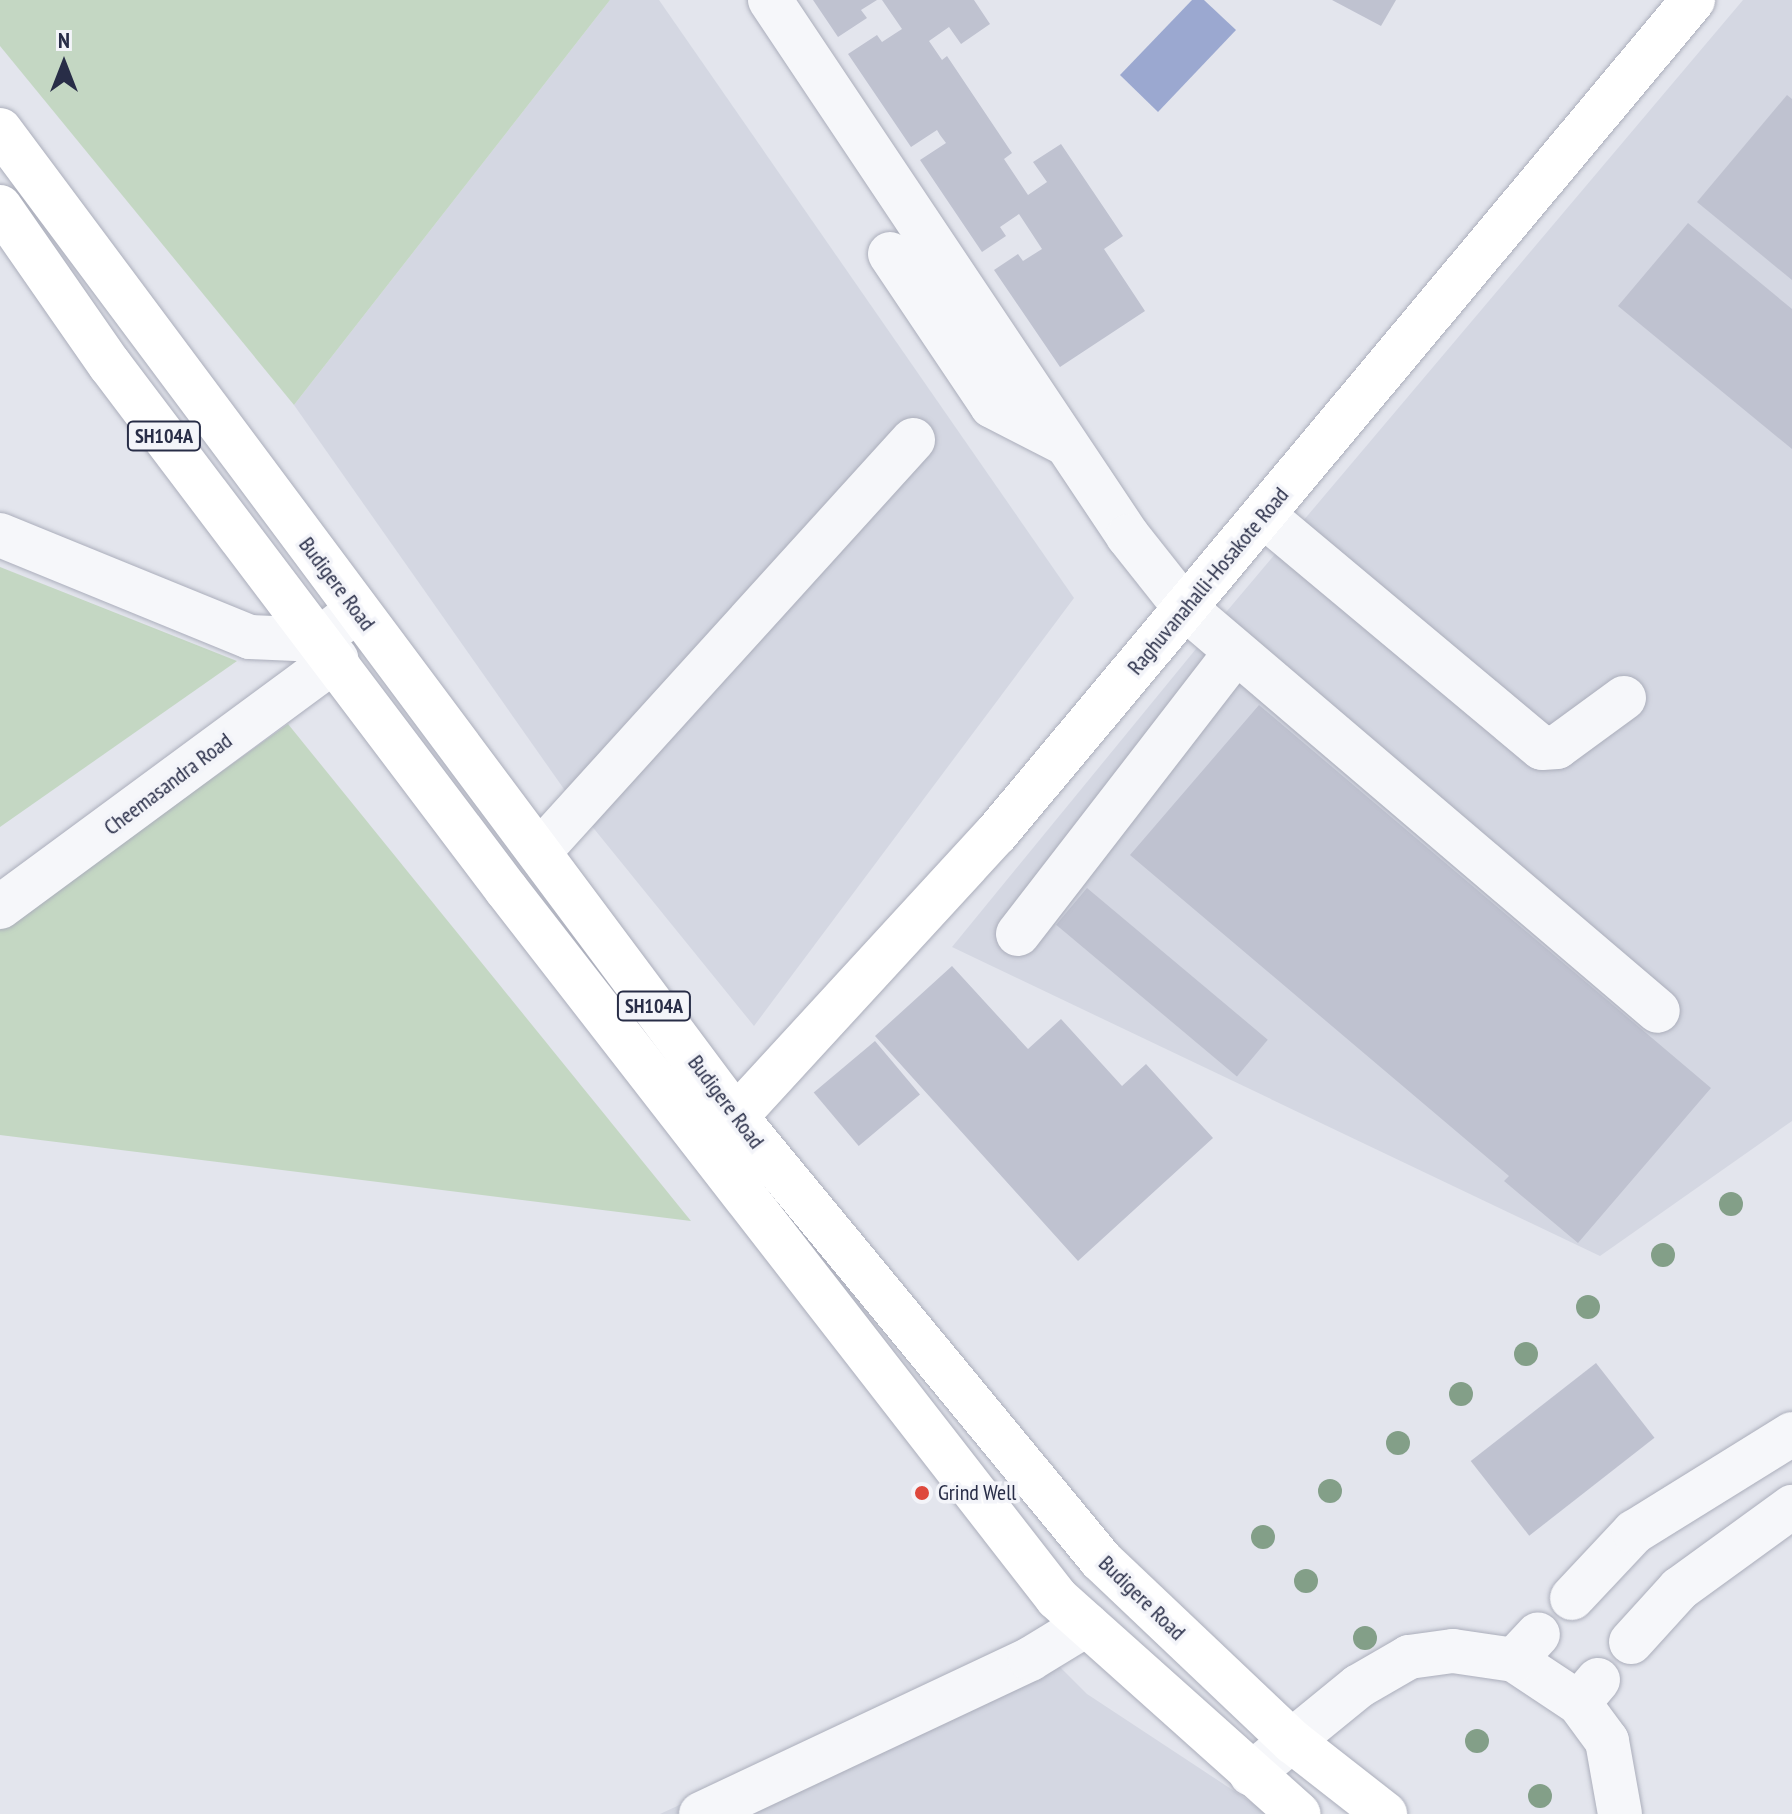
<!DOCTYPE html>
<html>
<head>
<meta charset="utf-8">
<style>
  body { margin:0 }
  #map { position:relative; width:1792px; height:1814px; overflow:hidden; background:#e3e5ed; font-family:"PT Sans Narrow",sans-serif }
  div>[style] { position:absolute }
  [style*='--x'] { left:calc(var(--x)*1px); top:calc(var(--y)*1px); width:calc(var(--w)*1px); rotate:calc(var(--a)*1deg) }
  .built>* { inset:0; background:#d4d7e2 }
  .green>* { inset:0; background:#c4d7c3 }
  .water>* { inset:0; background:#9ba8d0 }
  .building>* { inset:0; background:#bfc2d0; transform-origin:0 0 }
  .roads { filter:drop-shadow(0 0 2px #abaebb) drop-shadow(0 0 2px #abaebb) }
  .minor>* { height:44px; margin:-22px; padding:0 22px; transform-origin:22px; border-radius:22px; background:#f6f7fa }
  .major>* { height:44px; margin:-22px; padding:0 22px; transform-origin:22px; border-radius:22px; background:#fff }
  .trees>* { width:24px; height:24px; margin:-12px; border-radius:50%; background:#839f88 }
  .dots>* { width:22px; height:22px; translate:-50% -50%; box-sizing:border-box; border:4px solid #f3f4f9; border-radius:50% }
  span { translate:-50% -50%; white-space:nowrap; text-align:center; line-height:1.15; -webkit-text-stroke:7px #f3f4f9; paint-order:stroke }
  .shield-label span { padding:2px 6px; background:#f3f4f9; border:2px solid; border-radius:6px; -webkit-text-stroke-width:0 }
  .shield-label { font-size:20px; color:#282d47; font-weight:700 }
  .street-label { font-size:22px; color:#282d47 }
  .poi-label { font-size:22px; color:#282d47 }
  .left { translate:0 -50%; text-align:left }
  .north { position:absolute; left:24px; top:24px; width:80px; height:80px; -webkit-text-stroke:6px #f3f4f9; paint-order:stroke; rotate:0deg; font-size:22px; font-weight:700; line-height:32px; text-align:center; color:#282d47 }
  .north::after { content:''; display:block; margin:auto; width:28px; height:36px; background:#282d47; clip-path:polygon(50% 0,100% 100%,50% 72%,0 100%) }
</style>
</head>
<body>
<div id="map">
  <div class="built">
    <div style="clip-path:polygon(610px 0,659px 0,1074px 598px,754px 1026px,578px 809px,294px 405px)"></div>
    <div style="clip-path:polygon(1743px 0,1792px 0,1792px 1121px,1600px 1256px,952px 947px,1227px 611px)"></div>
    <div style="clip-path:polygon(1034px 1641px,1087px 1694px,1269px 1814px,660px 1814px)"></div>
  </div>
  <div class="green">
    <div style="clip-path:polygon(0 0,610px 0,294px 405px,0 46px)"></div>
    <div style="clip-path:polygon(0 567px,237px 661px,0 827px)"></div>
    <div style="clip-path:polygon(288px 724px,691px 1221px,0 1135px,0 930px)"></div>
  </div>
  <div class="water">
    <div style="clip-path:polygon(1192px 0,1204px 0,1236px 30px,1158px 112px,1120px 75px)"></div>
  </div>
  <div class="building">
    <div style="clip-path:polygon(813px 0,877px 0,861px 10px,867px 18px,838px 37px)"></div>
    <div style="clip-path:polygon(882px 0,974px 0,990px 24px,961px 44px,949px 27px,929px 41px,942px 60px,947px 56px,1012px 153px,1004px 159px,1028px 195px,1047px 182px,1033px 162px,1061px 144px,1123px 236px,1104px 249px,1145px 311px,1060px 367px,994px 270px,1018px 254px,1023px 261px,1042px 249px,1019px 214px,1000px 227px,1006px 236px,982px 252px,920px 160px,946px 143px,940px 135px,937px 130px,911px 147px,848px 54px,877px 35px,882px 42px,902px 29px)"></div>
    <div style="clip-path:polygon(1332px 0,1396px 0,1381px 26px)"></div>
    <div style="clip-path:polygon(1787px 95px,1792px 99px,1792px 280px,1697px 202px)"></div>
    <div style="clip-path:polygon(1688px 223px,1792px 309px,1792px 449px,1618px 306px)"></div>
    <div style="clip-path:polygon(1259px 705px,1711px 1088px,1578px 1243px,1504px 1181px,1509px 1176px,1130px 855px)"></div>
    <div style="left:1087px;top:888px;width:236px;height:48px;rotate:40deg"></div>
    <div style="clip-path:polygon(952px 966px,1028px 1049px,1061px 1019px,1122px 1086px,1146px 1064px,1213px 1138px,1078px 1261px,875px 1036px)"></div>
    <div style="left:875px;top:1041px;width:70px;height:80px;rotate:50deg"></div>
    <div style="left:1596px;top:1363px;width:95px;height:159px;rotate:52deg"></div>
  </div>
  <div class="roads">
    <div class="minor">
      <div style="--x:770;--y:0;--w:645;--a:56.26"></div>
      <div style="--x:1128;--y:536;--w:92;--a:51.6"></div>
      <div style="--x:1185;--y:608;--w:621;--a:40.43"></div>
      <div style="--x:890;--y:254;--w:183;--a:56.1"></div>
      <div style="--x:992;--y:406;--w:81;--a:27.2"></div>
      <div style="--x:1263;--y:515;--w:363;--a:39.9"></div>
      <div style="--x:1542;--y:748;--w:15;--a:-4"></div>
      <div style="--x:1557;--y:747;--w:83;--a:-36.2"></div>
      <div style="--x:0;--y:535;--w:270;--a:22.2"></div>
      <div style="--x:250;--y:637;--w:69;--a:2.5"></div>
      <div style="--x:319;--y:640;--w:48;--a:-38.3"></div>
      <div style="--x:540;--y:851;--w:555;--a:-47.77"></div>
      <div style="--x:0;--y:907;--w:418;--a:-36.4"></div>
      <div style="--x:1018;--y:934;--w:356;--a:-52.3"></div>
      <div style="--x:1572;--y:1598;--w:91;--a:-46.8"></div>
      <div style="--x:1634;--y:1532;--w:186;--a:-31.8"></div>
      <div style="--x:1631;--y:1642;--w:72;--a:-47.8"></div>
      <div style="--x:1679;--y:1589;--w:140;--a:-36"></div>
      <div style="--x:1514;--y:1660;--w:78;--a:33.5"></div>
      <div style="--x:1598;--y:1680;--w:30;--a:130"></div>
      <div style="--x:1579;--y:1703;--w:47;--a:53.6"></div>
      <div style="--x:1607;--y:1741;--w:74;--a:79.9"></div>
      <div style="--x:1251;--y:1774;--w:139;--a:-39.2"></div>
      <div style="--x:1359;--y:1686;--w:58;--a:-30.1"></div>
      <div style="--x:1409;--y:1657;--w:44;--a:-7.8"></div>
      <div style="--x:1453;--y:1651;--w:62;--a:8.4"></div>
      <div style="--x:1514;--y:1660;--w:35;--a:-47"></div>
      <div style="--x:701;--y:1814;--w:364;--a:-25.2"></div>
      <div style="--x:1030;--y:1659;--w:66;--a:-31.3"></div>
    </div>
    <div class="major">
      <div style="--x:0;--y:130;--w:1231;--a:53.29"></div>
      <div style="--x:736;--y:1117;--w:574;--a:50.51"></div>
      <div style="--x:1101;--y:1560;--w:265;--a:43.5"></div>
      <div style="--x:1293;--y:1742;--w:117;--a:38"></div>
      <div style="--x:0;--y:207;--w:193;--a:55.2"></div>
      <div style="--x:110;--y:365;--w:657;--a:52.92"></div>
      <div style="--x:506;--y:889;--w:898;--a:52.15"></div>
      <div style="--x:1057;--y:1598;--w:324;--a:41.8"></div>
      <div style="--x:718;--y:1136;--w:410;--a:-47.4"></div>
      <div style="--x:996;--y:834;--w:1087;--a:-50.11"></div>
    </div>
  </div>
  <div class="trees">
    <div style="left:1731px;top:1204px"></div>
    <div style="left:1663px;top:1255px"></div>
    <div style="left:1588px;top:1307px"></div>
    <div style="left:1526px;top:1354px"></div>
    <div style="left:1461px;top:1394px"></div>
    <div style="left:1398px;top:1443px"></div>
    <div style="left:1330px;top:1491px"></div>
    <div style="left:1263px;top:1537px"></div>
    <div style="left:1306px;top:1581px"></div>
    <div style="left:1365px;top:1638px"></div>
    <div style="left:1477px;top:1741px"></div>
    <div style="left:1540px;top:1796px"></div>
  </div>
  <div class="dots">
    <div style="left:922px;top:1493px;background:#de483c"></div>
  </div>
  <div class="shield-label">
    <span style="left:164px;top:436px">SH104A</span>
    <span style="left:654px;top:1006px">SH104A</span>
  </div>
  <div class="street-label">
    <span style="left:1208px;top:581px;rotate:-50deg">Raghuvanahalli-Hosakote Road</span>
    <span style="left:337px;top:584px;rotate:53deg">Budigere Road</span>
    <span style="left:168px;top:784px;rotate:-37deg">Cheemasandra Road</span>
    <span style="left:726px;top:1102px;rotate:53deg">Budigere Road</span>
    <span style="left:1142px;top:1598px;rotate:44deg">Budigere Road</span>
  </div>
  <div class="poi-label">
    <span class="left" style="left:938px;top:1493px">Grind Well</span>
  </div>
  <div class="north">N</div>
</div>
</body>
</html>
